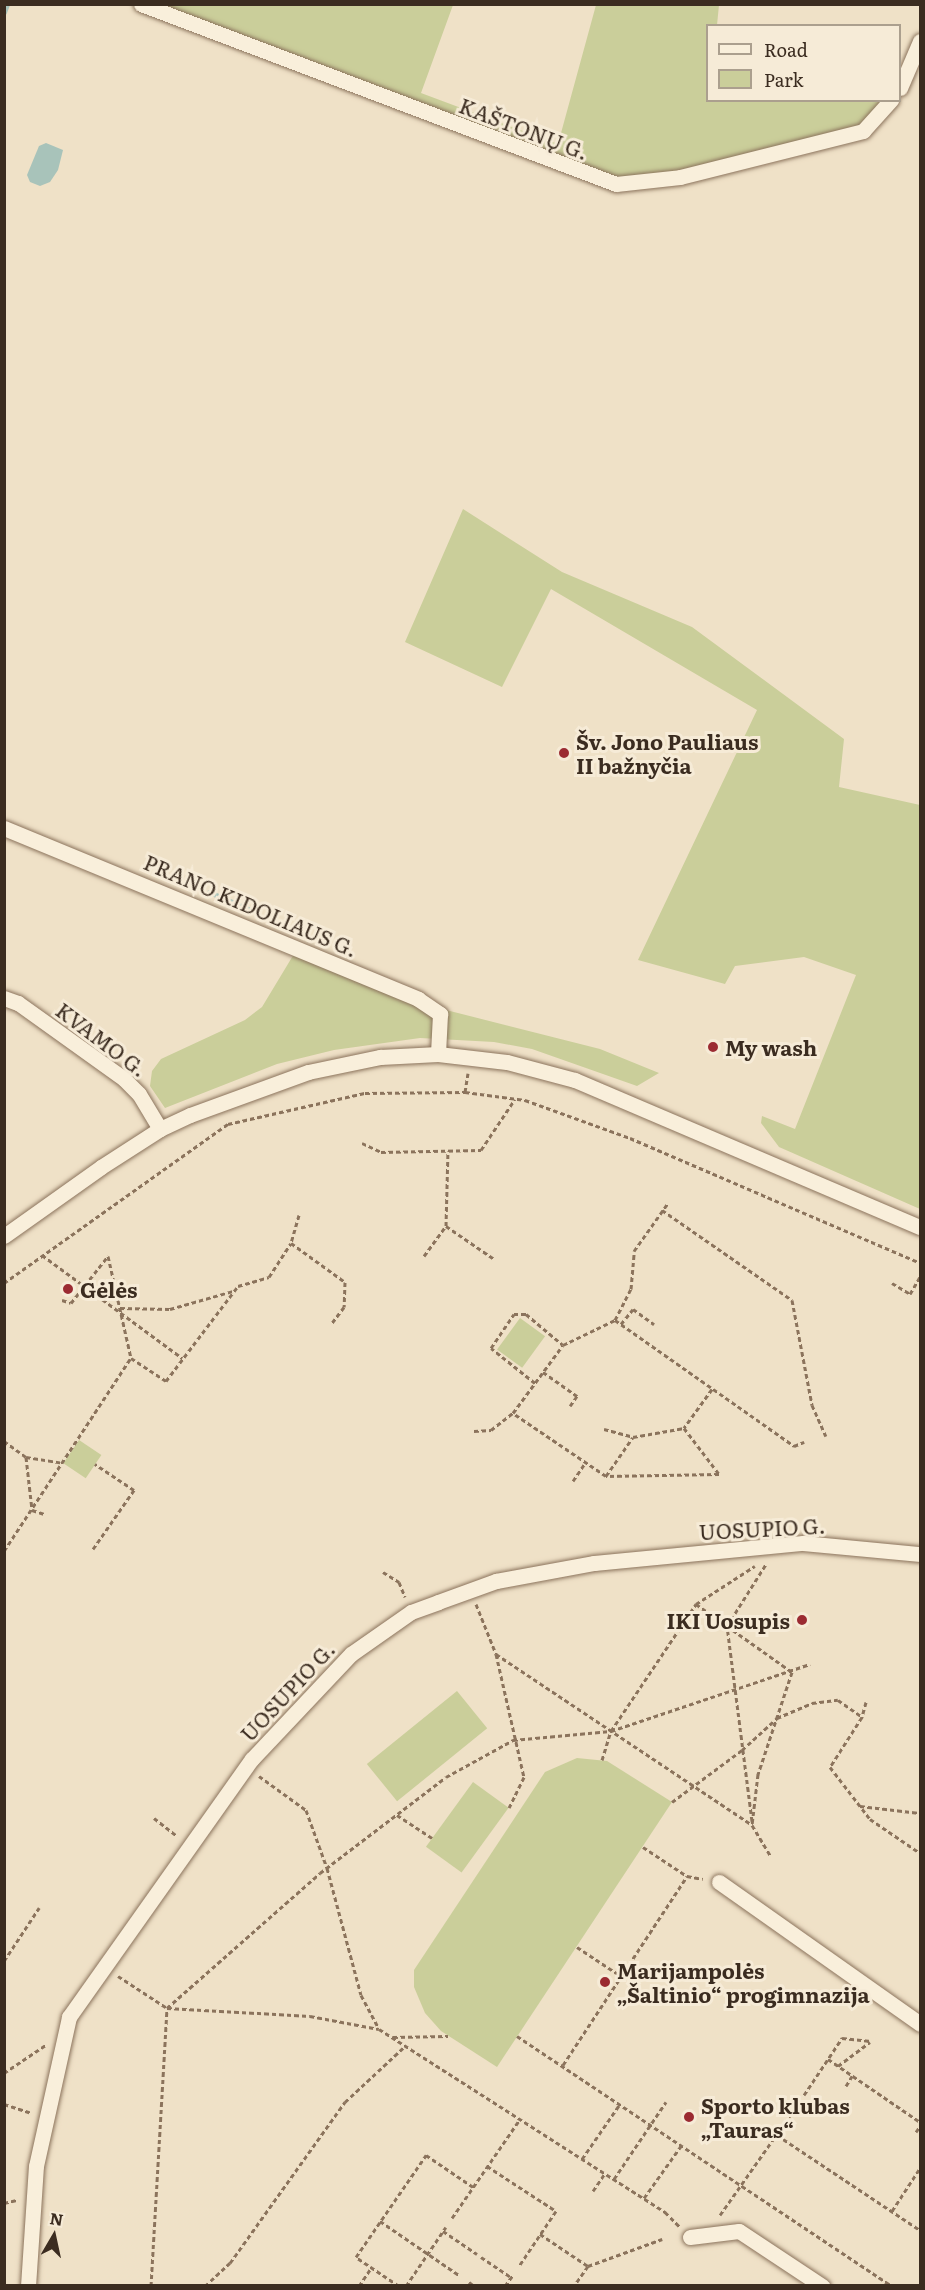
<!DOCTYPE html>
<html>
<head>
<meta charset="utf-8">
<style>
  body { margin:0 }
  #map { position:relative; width:925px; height:2290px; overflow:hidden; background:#efe1c7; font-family:Literata,serif }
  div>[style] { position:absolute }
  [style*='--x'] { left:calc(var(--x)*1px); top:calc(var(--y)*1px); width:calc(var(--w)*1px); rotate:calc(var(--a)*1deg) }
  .green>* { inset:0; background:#cace9a; transform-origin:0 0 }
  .water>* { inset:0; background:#a8c3ba }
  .stream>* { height:5px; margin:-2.5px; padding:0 2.5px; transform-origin:2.5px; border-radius:2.5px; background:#a8c3ba }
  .path>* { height:3px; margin-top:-1.5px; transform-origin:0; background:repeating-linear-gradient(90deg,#8b735c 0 4.5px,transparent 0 7.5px) }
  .roads { filter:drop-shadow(0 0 2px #8b735c) drop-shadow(0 0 2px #8b735c) }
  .minor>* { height:15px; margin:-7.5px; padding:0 7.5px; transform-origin:7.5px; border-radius:7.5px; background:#f9efdb }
  .dots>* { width:16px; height:16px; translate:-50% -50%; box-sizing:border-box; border:3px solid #f6ebd7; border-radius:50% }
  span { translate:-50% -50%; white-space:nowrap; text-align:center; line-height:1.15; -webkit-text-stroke:6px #f6ebd7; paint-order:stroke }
  .street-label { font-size:21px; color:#3b2c20 }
  .poi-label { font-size:21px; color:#3b2c20; font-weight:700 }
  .left { translate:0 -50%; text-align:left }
  .right { translate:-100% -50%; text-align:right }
  .frame { position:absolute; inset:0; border:6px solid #3b2c20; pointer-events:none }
  .legend { position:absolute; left:706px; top:24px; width:195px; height:78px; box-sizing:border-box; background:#f6ebd7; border:2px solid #ab9f8e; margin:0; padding:8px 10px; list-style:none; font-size:18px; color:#3b2c20 }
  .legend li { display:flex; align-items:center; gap:12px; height:30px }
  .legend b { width:30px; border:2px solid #ab9f8e }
  .north { position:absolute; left:24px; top:2206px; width:60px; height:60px; -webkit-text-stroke:4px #f6ebd7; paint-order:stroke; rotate:9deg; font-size:16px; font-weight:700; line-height:24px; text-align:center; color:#3b2c20 }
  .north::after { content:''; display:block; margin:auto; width:21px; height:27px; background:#3b2c20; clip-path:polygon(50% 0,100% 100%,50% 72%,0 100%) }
</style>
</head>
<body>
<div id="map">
  <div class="green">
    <div style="clip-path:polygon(141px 5px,453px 5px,421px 93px,558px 144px,596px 5px,719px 5px,717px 25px,708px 26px,708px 100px,891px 101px,863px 131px,616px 184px)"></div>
    <div style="clip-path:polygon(463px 509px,562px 572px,692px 627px,844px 739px,839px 787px,920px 805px,920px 1209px,779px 1147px,761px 1123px,762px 1116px,795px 1129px,856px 975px,804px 957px,735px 966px,725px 984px,638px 960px,757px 710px,551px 589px,502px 687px,405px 642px)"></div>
    <div style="clip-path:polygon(297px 949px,446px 1010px,600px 1049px,659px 1073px,637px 1086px,532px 1049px,494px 1042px,420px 1038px,334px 1050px,277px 1064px,165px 1108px,150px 1086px,152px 1071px,161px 1059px,245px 1020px,262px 1007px)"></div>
    <div style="left:520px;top:1318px;width:31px;height:39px;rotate:36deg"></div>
    <div style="left:79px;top:1440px;width:27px;height:28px;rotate:34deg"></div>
    <div style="left:457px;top:1691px;width:48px;height:116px;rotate:51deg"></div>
    <div style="clip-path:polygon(577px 1758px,607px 1761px,672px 1802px,497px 2067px,441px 2031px,425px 2013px,414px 1987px,414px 1970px,545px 1772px)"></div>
    <div style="left:473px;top:1782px;width:44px;height:80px;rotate:36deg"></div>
  </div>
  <div class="water">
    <div style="clip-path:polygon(46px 143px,63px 150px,58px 170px,50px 182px,40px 186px,30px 182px,27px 175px,39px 146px)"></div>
  </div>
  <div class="stream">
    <div style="--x:4;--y:12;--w:9;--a:-69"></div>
    <div style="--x:209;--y:892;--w:48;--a:23.4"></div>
  </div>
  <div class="path">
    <div style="--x:465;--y:1092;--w:19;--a:-81"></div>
    <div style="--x:362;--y:1143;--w:21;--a:25"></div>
    <div style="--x:381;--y:1152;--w:100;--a:-1.1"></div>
    <div style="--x:481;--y:1150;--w:61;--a:-56.3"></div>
    <div style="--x:662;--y:1210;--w:158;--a:34.7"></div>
    <div style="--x:792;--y:1300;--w:107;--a:79.2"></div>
    <div style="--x:812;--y:1405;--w:34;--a:66"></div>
    <div style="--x:299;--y:1215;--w:29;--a:106"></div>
    <div style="--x:291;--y:1243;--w:67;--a:35.8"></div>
    <div style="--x:345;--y:1282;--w:25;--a:92"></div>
    <div style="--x:344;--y:1307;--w:20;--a:127"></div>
    <div style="--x:446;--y:1226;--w:58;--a:34.5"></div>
    <div style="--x:42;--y:1255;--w:174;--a:36.3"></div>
    <div style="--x:108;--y:1256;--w:105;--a:77.3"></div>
    <div style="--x:131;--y:1358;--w:42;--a:33.3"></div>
    <div style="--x:166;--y:1381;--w:119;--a:-52.8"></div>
    <div style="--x:238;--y:1286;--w:32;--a:-16"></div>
    <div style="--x:269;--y:1277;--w:40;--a:-57.1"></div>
    <div style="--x:424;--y:1256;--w:37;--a:-54"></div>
    <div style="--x:446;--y:1226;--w:75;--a:-88.5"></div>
    <div style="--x:4;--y:1283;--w:275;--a:-35.4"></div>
    <div style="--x:228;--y:1124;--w:140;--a:-12.8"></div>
    <div style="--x:365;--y:1093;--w:100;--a:-0.6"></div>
    <div style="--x:465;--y:1092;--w:61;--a:7.6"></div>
    <div style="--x:525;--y:1100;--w:112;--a:19.9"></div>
    <div style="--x:630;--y:1138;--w:316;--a:23.3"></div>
    <div style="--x:892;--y:1283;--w:21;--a:31"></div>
    <div style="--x:910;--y:1294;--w:20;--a:-60"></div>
    <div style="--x:62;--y:1300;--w:9;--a:18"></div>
    <div style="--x:71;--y:1303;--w:60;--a:-51.8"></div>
    <div style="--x:120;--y:1308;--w:50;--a:1.1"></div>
    <div style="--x:170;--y:1309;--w:66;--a:-15.9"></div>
    <div style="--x:615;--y:1320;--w:35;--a:-63"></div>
    <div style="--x:631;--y:1289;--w:38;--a:-85"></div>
    <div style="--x:634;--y:1251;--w:59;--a:-54.7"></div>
    <div style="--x:621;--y:1324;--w:19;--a:-51"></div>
    <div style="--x:633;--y:1309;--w:26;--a:36"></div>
    <div style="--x:543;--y:1372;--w:42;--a:35.2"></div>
    <div style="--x:577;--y:1396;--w:12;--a:125"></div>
    <div style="--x:535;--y:1383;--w:56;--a:-141.5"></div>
    <div style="--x:491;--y:1348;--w:41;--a:-55.9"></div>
    <div style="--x:514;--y:1314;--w:12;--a:0"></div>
    <div style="--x:526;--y:1314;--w:48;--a:40"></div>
    <div style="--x:712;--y:1389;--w:48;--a:125.7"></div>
    <div style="--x:684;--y:1428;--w:58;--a:52.7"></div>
    <div style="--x:719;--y:1474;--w:113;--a:179"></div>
    <div style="--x:606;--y:1476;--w:112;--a:-145.9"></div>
    <div style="--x:513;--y:1413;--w:84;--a:-53.7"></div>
    <div style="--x:563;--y:1345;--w:58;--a:-25.7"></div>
    <div style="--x:615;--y:1320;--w:219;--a:35.1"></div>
    <div style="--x:794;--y:1446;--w:11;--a:-22"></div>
    <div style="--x:604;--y:1429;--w:30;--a:15"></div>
    <div style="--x:633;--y:1437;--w:52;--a:-10"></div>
    <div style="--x:474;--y:1431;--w:17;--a:-3"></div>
    <div style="--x:491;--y:1430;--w:28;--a:-38"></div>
    <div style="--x:4;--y:1441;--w:27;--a:36"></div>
    <div style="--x:26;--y:1457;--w:53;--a:83.5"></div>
    <div style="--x:32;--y:1510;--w:13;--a:18"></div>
    <div style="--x:26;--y:1457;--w:36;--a:9"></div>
    <div style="--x:606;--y:1476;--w:47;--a:-55.3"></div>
    <div style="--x:573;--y:1481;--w:23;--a:-56"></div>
    <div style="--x:93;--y:1549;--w:72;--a:-55.2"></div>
    <div style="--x:134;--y:1490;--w:47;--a:-146.3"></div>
    <div style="--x:4;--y:1551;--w:231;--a:-56.7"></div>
    <div style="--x:383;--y:1572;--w:19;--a:32"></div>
    <div style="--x:399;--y:1582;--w:16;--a:68"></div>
    <div style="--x:476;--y:1604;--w:54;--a:68.2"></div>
    <div style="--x:496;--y:1654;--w:126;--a:77.2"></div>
    <div style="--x:524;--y:1777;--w:34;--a:116"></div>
    <div style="--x:696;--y:1604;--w:70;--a:-32.8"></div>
    <div style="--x:496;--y:1654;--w:308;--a:33.7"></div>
    <div style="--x:752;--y:1825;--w:37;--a:59"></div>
    <div style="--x:866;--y:1702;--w:16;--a:105"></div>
    <div style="--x:862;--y:1717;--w:59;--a:122.6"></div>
    <div style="--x:830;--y:1767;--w:66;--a:52.4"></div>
    <div style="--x:870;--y:1819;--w:60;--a:34.2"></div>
    <div style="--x:602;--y:1760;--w:30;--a:-73"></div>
    <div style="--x:611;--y:1731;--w:153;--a:-56.2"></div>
    <div style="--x:696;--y:1604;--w:118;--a:35.3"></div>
    <div style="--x:792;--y:1672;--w:108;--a:108.4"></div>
    <div style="--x:758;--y:1774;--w:51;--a:96.7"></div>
    <div style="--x:259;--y:1776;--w:58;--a:35.9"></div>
    <div style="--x:306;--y:1810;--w:62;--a:70.1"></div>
    <div style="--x:327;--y:1868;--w:131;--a:75"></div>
    <div style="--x:361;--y:1995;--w:36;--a:62"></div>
    <div style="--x:672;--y:1802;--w:87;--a:-36.6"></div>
    <div style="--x:742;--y:1750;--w:47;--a:-42.4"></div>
    <div style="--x:777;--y:1718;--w:38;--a:-23"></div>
    <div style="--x:812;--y:1703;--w:26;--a:-7"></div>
    <div style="--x:838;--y:1700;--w:29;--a:35"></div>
    <div style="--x:860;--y:1806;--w:60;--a:6.7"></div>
    <div style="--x:397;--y:1815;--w:42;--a:33.3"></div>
    <div style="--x:154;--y:1818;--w:29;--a:38"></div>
    <div style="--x:752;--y:1821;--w:197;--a:-97.3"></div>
    <div style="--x:727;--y:1626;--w:73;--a:-57.8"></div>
    <div style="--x:643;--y:1847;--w:53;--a:33.4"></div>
    <div style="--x:577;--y:1947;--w:53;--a:33.4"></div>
    <div style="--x:4;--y:1961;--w:64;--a:-56.6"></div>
    <div style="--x:118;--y:1976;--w:59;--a:33.1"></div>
    <div style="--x:167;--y:2008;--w:143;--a:3.2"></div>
    <div style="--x:310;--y:2016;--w:70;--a:10.7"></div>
    <div style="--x:379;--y:2029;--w:340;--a:32.6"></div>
    <div style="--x:665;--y:2212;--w:21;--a:45"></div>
    <div style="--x:517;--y:2036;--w:451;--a:33.7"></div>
    <div style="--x:393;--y:2037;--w:55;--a:-1"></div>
    <div style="--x:828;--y:2059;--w:112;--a:34.4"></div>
    <div style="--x:563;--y:2065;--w:226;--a:-56.7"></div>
    <div style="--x:687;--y:1876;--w:16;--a:11"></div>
    <div style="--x:838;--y:2066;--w:40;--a:-37"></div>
    <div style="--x:4;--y:2073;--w:52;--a:-34"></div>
    <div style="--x:846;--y:2086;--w:12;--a:-59"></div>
    <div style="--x:804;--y:2095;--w:69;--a:-56.3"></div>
    <div style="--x:842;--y:2038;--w:29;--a:6"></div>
    <div style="--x:4;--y:2104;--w:29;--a:18"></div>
    <div style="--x:916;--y:2132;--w:7;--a:-56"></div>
    <div style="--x:777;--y:2135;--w:172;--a:33.6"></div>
    <div style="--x:582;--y:2159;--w:67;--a:-55.4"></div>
    <div style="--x:487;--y:2166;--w:82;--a:33.1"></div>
    <div style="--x:556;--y:2211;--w:66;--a:123.9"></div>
    <div style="--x:614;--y:2179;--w:93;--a:-56"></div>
    <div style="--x:593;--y:2191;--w:22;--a:-56"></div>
    <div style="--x:644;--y:2198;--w:64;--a:-54.6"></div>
    <div style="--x:4;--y:2203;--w:13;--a:-13"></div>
    <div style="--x:892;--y:2211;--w:51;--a:-56.9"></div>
    <div style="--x:720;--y:2215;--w:136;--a:-54.9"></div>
    <div style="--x:452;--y:2218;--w:120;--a:-55.5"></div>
    <div style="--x:380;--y:2221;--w:96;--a:34.4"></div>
    <div style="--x:443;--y:2231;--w:41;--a:34.1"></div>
    <div style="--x:540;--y:2234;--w:58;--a:33.7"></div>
    <div style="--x:588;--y:2266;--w:24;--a:125"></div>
    <div style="--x:481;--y:2257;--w:36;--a:34"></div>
    <div style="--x:588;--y:2266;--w:79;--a:-20"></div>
    <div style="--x:469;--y:2282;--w:6;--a:39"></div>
    <div style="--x:151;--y:2286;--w:278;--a:-86.7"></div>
    <div style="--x:167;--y:2008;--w:204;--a:-41.4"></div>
    <div style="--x:320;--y:1873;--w:158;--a:-37.3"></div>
    <div style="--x:446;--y:1777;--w:77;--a:-28.9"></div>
    <div style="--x:513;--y:1740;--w:98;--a:-5.2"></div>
    <div style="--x:611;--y:1731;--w:210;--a:-18.6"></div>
    <div style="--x:205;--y:2286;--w:34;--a:-43"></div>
    <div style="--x:230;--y:2263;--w:198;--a:-54.5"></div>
    <div style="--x:345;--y:2102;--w:82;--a:-43"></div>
    <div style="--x:359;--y:2286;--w:23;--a:-56"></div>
    <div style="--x:399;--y:2286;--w:52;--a:-146"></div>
    <div style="--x:356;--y:2257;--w:124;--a:-55.5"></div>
    <div style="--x:426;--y:2155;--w:57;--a:34.2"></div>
    <div style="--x:406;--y:2286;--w:71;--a:-55.9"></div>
    <div style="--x:505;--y:2286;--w:14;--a:-54"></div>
  </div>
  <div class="roads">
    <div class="minor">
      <div style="--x:141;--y:4;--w:508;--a:20.75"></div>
      <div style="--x:616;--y:184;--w:64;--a:-6.2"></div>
      <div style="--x:680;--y:177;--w:189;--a:-14.1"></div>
      <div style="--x:863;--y:131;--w:42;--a:-47.9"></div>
      <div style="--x:900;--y:88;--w:51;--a:-66.9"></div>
      <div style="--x:4;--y:828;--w:448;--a:22.4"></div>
      <div style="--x:418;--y:999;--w:27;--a:34"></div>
      <div style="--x:440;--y:1014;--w:40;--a:92.9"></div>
      <div style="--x:4;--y:998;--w:15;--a:20"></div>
      <div style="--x:18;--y:1003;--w:130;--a:35.6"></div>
      <div style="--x:124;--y:1079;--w:21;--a:45"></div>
      <div style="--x:139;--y:1094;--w:41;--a:59"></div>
      <div style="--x:4;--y:1236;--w:119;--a:-35.4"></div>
      <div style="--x:101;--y:1167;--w:70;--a:-32.8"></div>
      <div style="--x:160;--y:1129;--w:33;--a:-25"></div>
      <div style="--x:190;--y:1115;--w:126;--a:-20"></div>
      <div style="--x:308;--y:1072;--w:74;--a:-11.8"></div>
      <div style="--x:380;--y:1057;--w:58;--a:-3"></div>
      <div style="--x:438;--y:1054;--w:69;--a:6.6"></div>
      <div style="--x:507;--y:1062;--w:70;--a:14.8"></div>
      <div style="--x:575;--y:1080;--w:375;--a:23.1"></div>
      <div style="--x:719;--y:1882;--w:246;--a:35.2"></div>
      <div style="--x:690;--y:2237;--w:49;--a:-7"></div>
      <div style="--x:739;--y:2231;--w:100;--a:33.5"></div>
      <div style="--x:28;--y:2286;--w:120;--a:-86.2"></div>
      <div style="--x:36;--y:2166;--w:153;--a:-77.5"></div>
      <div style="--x:69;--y:2017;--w:316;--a:-54.7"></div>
      <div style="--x:252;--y:1759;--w:144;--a:-46.7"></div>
      <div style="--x:351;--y:1654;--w:73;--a:-35"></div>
      <div style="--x:411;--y:1612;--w:29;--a:-20"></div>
      <div style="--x:438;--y:1602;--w:62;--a:-19.9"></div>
      <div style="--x:496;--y:1581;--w:100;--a:-10.4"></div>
      <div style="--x:594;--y:1563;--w:210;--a:-5.5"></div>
      <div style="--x:803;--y:1543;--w:118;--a:5.4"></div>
    </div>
  </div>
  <div class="dots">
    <div style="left:564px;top:753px;background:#9b2b32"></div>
    <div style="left:713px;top:1047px;background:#9b2b32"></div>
    <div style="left:68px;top:1289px;background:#9b2b32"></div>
    <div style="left:802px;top:1620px;background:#9b2b32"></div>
    <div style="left:605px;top:1982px;background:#9b2b32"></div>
    <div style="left:689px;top:2117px;background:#9b2b32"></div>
  </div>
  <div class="street-label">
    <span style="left:524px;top:128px;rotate:21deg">KAŠTONŲ G.</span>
    <span style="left:251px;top:905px;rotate:23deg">PRANO KIDOLIAUS G.</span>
    <span style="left:102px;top:1039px;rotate:37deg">KVAMO G.</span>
    <span style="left:762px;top:1528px;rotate:-3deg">UOSUPIO G.</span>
    <span style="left:287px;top:1691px;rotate:-47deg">UOSUPIO G.</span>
  </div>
  <div class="poi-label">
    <span class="left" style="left:576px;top:753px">Šv. Jono Pauliaus<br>II bažnyčia</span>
    <span class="left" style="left:725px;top:1047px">My wash</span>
    <span class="left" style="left:80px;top:1289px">Gėlės</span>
    <span class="right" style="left:790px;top:1620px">IKI Uosupis</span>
    <span class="left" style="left:617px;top:1982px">Marijampolės<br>„Šaltinio“ progimnazija</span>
    <span class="left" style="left:701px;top:2117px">Sporto klubas<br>„Tauras“</span>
  </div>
  <div class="frame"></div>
  <ul class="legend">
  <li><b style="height:8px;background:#f9efdb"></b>Road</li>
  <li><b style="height:16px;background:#cace9a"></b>Park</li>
  </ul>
  <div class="north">N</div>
</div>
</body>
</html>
